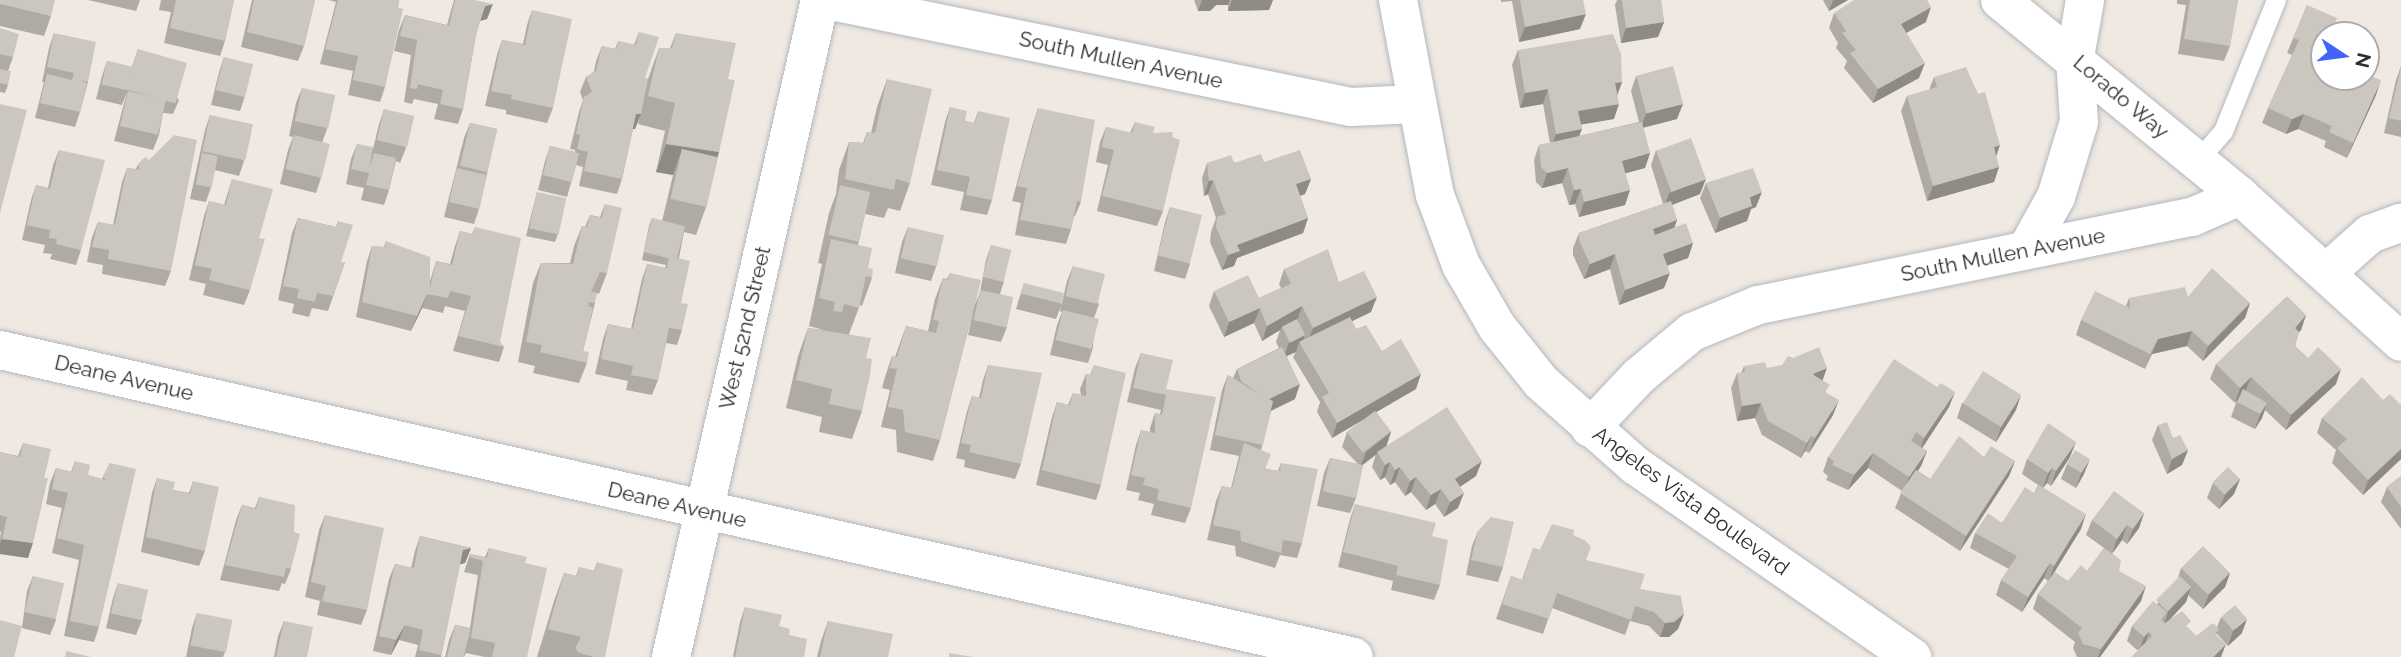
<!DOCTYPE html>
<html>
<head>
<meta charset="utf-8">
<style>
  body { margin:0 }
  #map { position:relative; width:2401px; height:657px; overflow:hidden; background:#efe9e1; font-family:Raleway,sans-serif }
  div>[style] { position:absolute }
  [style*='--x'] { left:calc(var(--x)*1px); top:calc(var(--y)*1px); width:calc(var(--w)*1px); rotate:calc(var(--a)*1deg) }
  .roads { filter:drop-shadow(0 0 2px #b4b7c1) drop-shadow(0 0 2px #b4b7c1) }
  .lane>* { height:19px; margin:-9.5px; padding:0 9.5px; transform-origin:9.5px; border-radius:9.5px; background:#fff }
  .street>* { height:38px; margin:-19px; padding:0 19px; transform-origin:19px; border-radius:19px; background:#fff }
  .secondary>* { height:38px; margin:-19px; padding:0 19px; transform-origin:19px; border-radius:19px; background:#fff }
  .wall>* { inset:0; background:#afaba4 }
  .shaded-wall>* { inset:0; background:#8e8b86 }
  .building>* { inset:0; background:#cbc7bf; transform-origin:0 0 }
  span { translate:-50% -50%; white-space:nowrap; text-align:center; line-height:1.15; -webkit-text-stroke:6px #fff; paint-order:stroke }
  .street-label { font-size:21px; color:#2e2e2e }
  .north { position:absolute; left:2310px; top:21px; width:70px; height:70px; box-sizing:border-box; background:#fff; border:2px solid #ababab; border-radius:50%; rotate:103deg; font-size:19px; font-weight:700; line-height:28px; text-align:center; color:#2e2e2e }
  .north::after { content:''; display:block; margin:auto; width:24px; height:32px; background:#4264fb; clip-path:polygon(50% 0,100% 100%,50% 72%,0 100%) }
</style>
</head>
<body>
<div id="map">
  <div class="roads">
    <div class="lane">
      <div style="--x:2197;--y:161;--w:40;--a:-49"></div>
      <div style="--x:2223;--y:131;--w:141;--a:-68"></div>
    </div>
    <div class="street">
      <div style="--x:826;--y:0;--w:536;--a:11.52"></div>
      <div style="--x:1351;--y:107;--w:66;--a:-2.6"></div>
      <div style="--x:2000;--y:0;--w:310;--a:39.2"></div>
      <div style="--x:2240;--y:196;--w:217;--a:42.2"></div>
      <div style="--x:2027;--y:249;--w:60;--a:-60.9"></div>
      <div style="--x:2056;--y:197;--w:78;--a:-73"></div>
      <div style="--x:2079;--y:122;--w:65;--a:-93.5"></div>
      <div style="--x:2075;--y:57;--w:58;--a:-80"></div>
      <div style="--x:2326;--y:273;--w:59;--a:-41.6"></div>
      <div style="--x:2370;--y:234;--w:33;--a:-20"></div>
      <div style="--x:0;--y:350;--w:1388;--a:12.77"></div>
      <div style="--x:1590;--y:428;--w:71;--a:-46.7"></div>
      <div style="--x:1639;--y:376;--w:69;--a:-39.7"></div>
      <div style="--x:1692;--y:332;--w:71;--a:-22.2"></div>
      <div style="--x:1758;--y:305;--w:443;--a:-11.5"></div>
      <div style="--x:2192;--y:217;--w:52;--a:-23.6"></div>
      <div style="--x:671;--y:657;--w:674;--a:-77.22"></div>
    </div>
    <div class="secondary">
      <div style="--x:1398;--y:0;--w:198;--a:79.3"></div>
      <div style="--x:1435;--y:195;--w:75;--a:69.6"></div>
      <div style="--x:1461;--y:265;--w:72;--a:59.9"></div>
      <div style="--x:1497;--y:327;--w:70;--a:51.3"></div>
      <div style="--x:1541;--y:382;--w:127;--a:41.5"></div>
      <div style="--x:1636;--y:466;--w:336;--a:34.7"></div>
    </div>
  </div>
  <div class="wall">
    <div style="clip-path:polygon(0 0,51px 16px,44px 36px,0 26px)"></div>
    <div style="clip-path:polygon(88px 0,140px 0,136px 11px)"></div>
    <div style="clip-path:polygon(161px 0,234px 0,225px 41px,220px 56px,164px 43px,171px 12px,159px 10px)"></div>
    <div style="clip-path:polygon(252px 0,315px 0,304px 46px,298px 61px,241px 47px)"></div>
    <div style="clip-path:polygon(329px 0,399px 0,385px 87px,380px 102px,348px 95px,353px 71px,320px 64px,336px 2px)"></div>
    <div style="clip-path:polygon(454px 0,474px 0,487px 19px,480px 21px,476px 35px,463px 109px,458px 124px,434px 119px,438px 104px,414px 99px,412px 104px,404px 102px,411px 55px,394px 51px,399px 30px,405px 15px,447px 25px)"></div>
    <div style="clip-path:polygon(1194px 0,1273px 0,1269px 10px,1228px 11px,1228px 5px,1216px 5px,1210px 11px,1198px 11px)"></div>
    <div style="clip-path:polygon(1501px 0,1583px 0,1580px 29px,1519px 42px,1512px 1px,1501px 2px)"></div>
    <div style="clip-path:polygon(1617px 0,1661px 0,1664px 22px,1658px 37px,1621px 43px,1615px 5px)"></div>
    <div style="clip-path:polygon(1823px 0,1848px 0,1829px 11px)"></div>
    <div style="clip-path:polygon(2177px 0,2238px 0,2230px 46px,2224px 61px,2178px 54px,2186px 5px,2177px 4px)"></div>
    <div style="clip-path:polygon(2307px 5px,2321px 56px,2376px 95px,2347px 158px,2324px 147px,2326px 141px,2298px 129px,2286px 134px,2262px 123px,2268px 108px,2292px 55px,2287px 53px)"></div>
    <div style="clip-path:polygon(532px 10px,553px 108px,547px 123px,506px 114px,506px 110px,485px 106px,497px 55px,502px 40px,523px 44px,527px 25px)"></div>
    <div style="clip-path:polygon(1834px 13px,1926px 22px,1906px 33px,1919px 78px,1873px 103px,1844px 68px,1847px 61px,1836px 48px,1838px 43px,1829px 28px)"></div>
    <div style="clip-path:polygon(0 28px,13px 57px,8px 71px,8px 85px,5px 93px,0 92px)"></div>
    <div style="clip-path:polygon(639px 32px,645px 78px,648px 79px,659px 48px,670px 48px,676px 33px,728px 79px,719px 152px,706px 207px,696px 235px,684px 232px,679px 258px,682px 330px,677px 345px,666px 343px,658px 380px,652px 395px,626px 390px,628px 381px,595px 374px,603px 339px,608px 324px,631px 329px,642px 279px,647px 264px,665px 268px,666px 265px,642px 260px,649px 226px,652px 218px,662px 221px,673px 175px,656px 172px,665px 131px,638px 124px,640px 116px,635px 129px,633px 129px,622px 179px,617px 194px,579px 186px,583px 167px,576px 165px,567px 197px,538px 190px,545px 161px,550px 146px,575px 152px,575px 150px,570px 149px,579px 112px,583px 100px,580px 92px,586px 77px,594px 72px,596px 61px,602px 46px,615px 49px,618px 41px,634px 45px)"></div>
    <div style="clip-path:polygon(54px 33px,88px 82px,80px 112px,75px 127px,35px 118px,44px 82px,42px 82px,49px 48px)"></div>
    <div style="clip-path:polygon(138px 49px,179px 100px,173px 114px,163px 113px,159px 135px,153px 150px,114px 141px,127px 92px,122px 105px,96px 99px,102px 76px,107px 61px,132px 67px)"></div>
    <div style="clip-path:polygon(1518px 50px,1622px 82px,1617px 95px,1614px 119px,1581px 124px,1582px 129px,1579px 136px,1639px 122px,1631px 91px,1636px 76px,1677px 119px,1643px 128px,1650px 153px,1645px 168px,1625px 173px,1630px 190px,1625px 205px,1579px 217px,1575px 204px,1569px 205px,1562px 183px,1542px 188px,1536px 182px,1534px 160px,1539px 145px,1550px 143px,1543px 104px,1520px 108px,1512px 65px)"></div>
    <div style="clip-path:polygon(224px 57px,245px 96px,240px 111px,211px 105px,219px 72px)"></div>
    <div style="clip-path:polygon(2401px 66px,2401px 137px,2384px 133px,2396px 80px)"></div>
    <div style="clip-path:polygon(1934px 77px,1978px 94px,1999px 167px,1994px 182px,1927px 201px,1901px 111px,1907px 96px,1929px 90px)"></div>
    <div style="clip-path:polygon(887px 79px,910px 183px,900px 211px,888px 208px,884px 218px,865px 214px,858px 245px,872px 278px,862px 306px,860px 305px,849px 334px,866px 358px,862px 411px,852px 439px,819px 432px,822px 417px,786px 408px,798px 356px,808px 328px,824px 330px,809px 326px,822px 264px,818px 263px,829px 213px,836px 194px,839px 170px,849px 142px,863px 143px,867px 132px,871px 133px,877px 107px)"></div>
    <div style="clip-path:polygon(302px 88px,327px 129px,322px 143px,321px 178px,316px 193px,280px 184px,288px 150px,293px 137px,289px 136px,296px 103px)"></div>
    <div style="clip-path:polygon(950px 107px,965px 121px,974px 123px,978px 111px,992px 200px,987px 215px,960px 210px,964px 192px,931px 185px,945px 122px)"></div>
    <div style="clip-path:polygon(1038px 108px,1081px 202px,1075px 216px,1074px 216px,1071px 229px,1066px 244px,1015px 235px,1021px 203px,1012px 201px,1033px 123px)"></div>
    <div style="clip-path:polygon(384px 109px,406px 148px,400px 163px,396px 161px,389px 190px,384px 205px,361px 200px,364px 188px,346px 184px,351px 159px,357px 144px,373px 149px,379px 124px)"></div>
    <div style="clip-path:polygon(210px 115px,244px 161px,239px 176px,215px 170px,211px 187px,206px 202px,190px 199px,205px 130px)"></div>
    <div style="clip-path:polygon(1135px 122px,1153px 133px,1163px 211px,1157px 226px,1097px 211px,1108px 165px,1096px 162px,1100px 142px,1106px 127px,1130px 133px)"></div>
    <div style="clip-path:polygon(470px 123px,497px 129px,479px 209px,474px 224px,444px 217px,464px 138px)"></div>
    <div style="clip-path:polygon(59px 150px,81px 250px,76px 265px,50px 259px,52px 254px,43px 253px,45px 245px,22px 240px,31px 200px,36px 185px,48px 188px,53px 165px)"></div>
    <div style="clip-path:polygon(1656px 150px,1700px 194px,1672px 205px,1677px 220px,1674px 227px,1693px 243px,1688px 258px,1667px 266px,1664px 288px,1619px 305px,1610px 269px,1584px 279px,1573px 255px,1573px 248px,1579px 233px,1663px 204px,1651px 165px)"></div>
    <div style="clip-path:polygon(1264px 162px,1311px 179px,1305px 194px,1300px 196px,1308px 218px,1303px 233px,1237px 258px,1234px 266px,1222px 270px,1210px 242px,1211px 232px,1216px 218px,1208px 194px,1204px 196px,1202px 178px,1207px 163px)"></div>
    <div style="clip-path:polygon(138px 164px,171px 271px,165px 286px,102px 274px,103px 265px,87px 262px,92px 237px,98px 222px,113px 225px,122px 182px,127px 168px,136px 169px)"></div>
    <div style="clip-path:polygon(232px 179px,259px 238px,250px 290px,244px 305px,203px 295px,206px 284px,189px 280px,204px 216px,209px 201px,224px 205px)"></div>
    <div style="clip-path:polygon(1706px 183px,1756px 207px,1751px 209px,1747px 221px,1715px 233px,1700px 198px)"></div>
    <div style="clip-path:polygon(537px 192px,558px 234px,555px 242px,526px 236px)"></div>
    <div style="clip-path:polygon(605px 204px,607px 273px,599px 294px,593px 292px,595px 303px,583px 351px,587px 363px,579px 383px,533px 373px,535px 366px,518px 362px,533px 283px,541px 263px,570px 263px,574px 246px,582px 226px,585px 227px,590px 215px,600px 217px)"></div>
    <div style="clip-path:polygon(1170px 207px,1190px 264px,1185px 279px,1154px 271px,1165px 222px)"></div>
    <div style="clip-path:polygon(298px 218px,336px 227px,338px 221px,341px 262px,345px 262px,328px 311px,312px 308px,309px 317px,292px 313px,294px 304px,278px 300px,292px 233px)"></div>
    <div style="clip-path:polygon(475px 227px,500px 342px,504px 347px,499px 362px,453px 351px,465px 311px,445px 306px,443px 313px,422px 308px,411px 331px,356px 317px,367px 261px,372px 246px,384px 247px,386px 241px,430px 281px,436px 261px,450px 264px,455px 246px,460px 231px,472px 234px)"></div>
    <div style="clip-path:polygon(908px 227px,936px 267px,931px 281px,895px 273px,902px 242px)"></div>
    <div style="clip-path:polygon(991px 245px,1004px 281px,1000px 294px,1007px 327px,1001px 342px,968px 335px,974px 307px,940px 440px,933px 461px,897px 452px,896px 430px,881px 427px,890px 390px,882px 388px,885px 377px,892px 356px,895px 357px,906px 326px,928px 331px,935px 299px,943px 278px,947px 279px,950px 273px,975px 304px,980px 292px,986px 260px)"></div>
    <div style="clip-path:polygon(1073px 266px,1099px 304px,1094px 318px,1093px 348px,1088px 363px,1050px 355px,1057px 325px,1062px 312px,1060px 311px,1067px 281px)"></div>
    <div style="clip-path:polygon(1284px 269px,1339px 282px,1371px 312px,1352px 321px,1356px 329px,1382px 351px,1416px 389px,1376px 412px,1391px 432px,1386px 447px,1476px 476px,1460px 487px,1458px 508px,1444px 517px,1435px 504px,1426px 510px,1411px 492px,1405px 496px,1395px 482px,1390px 485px,1385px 477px,1380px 480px,1372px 467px,1376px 454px,1362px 465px,1356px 498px,1350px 513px,1317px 506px,1324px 473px,1330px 458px,1358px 464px,1342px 447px,1347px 432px,1367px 417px,1332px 438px,1317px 412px,1320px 402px,1293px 357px,1296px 352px,1287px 356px,1295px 399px,1271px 411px,1261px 450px,1266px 469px,1278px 471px,1281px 463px,1302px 543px,1297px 558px,1280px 555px,1275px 568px,1236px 556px,1235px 546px,1207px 540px,1216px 501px,1222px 486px,1231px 488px,1239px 456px,1210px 450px,1222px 390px,1228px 375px,1233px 378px,1237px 369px,1279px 348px,1276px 342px,1280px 330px,1262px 341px,1254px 323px,1224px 337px,1209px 306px,1214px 291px,1259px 298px,1281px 288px,1279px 284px)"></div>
    <div style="clip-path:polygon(1024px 283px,1062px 304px,1056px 319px,1016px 309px)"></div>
    <div style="clip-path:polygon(2188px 297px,2250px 303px,2245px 318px,2203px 361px,2187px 346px,2152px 354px,2145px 369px,2076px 335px,2081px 320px,2126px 306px,2129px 298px)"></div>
    <div style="clip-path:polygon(2306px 315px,2301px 330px,2299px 332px,2295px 346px,2336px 384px,2286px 430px,2265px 410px,2262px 418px,2255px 429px,2231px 417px,2237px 400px,2235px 403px,2210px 379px,2216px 364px)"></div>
    <div style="clip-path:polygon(1141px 353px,1166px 389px,1191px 508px,1185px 523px,1151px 515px,1154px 504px,1138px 500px,1140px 493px,1126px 490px,1136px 445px,1141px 430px,1150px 432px,1150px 428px,1155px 413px,1160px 414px,1161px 410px,1127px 402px,1135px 368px)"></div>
    <div style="clip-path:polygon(988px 365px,1021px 464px,1015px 479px,964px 467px,965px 460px,956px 458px,967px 411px,972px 396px,979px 398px,983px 380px)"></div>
    <div style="clip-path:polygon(1094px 365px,1101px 485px,1096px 500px,1036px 485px,1052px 417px,1057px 402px,1068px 405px,1073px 393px,1081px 395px,1080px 389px,1086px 374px,1090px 375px)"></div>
    <div style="clip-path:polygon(1744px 366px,1767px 368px,1822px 380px,1833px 415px,1809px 453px,1805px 451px,1801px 458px,1762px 435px,1755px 418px,1737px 421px,1731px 388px,1737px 373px,1741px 373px)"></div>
    <div style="clip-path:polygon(2383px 400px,2401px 405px,2401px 459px,2363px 495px,2332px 463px,2336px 450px,2317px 433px,2322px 418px)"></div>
    <div style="clip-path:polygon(1962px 403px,2016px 410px,1996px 442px,1957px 418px)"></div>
    <div style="clip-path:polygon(1949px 407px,1922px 448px,1927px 451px,1921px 466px,1918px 471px,1930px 479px,1984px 457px,2015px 461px,2009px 476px,1960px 551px,1895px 508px,1902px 491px,1868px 468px,1848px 490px,1826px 480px,1828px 476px,1823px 472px,1828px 457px)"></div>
    <div style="clip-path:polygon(2158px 425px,2188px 450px,2182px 465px,2167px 474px,2152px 440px)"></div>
    <div style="clip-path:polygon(23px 443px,44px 478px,28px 558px,0 554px,0 538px,1px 532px,0 531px,0 452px,18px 456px)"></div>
    <div style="clip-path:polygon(2070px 457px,2051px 486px,2047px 483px,2043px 488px,2081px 529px,2050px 578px,2068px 581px,2087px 571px,2104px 548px,2086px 535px,2092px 520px,2144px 513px,2139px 528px,2127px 544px,2122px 540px,2112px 553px,2119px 571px,2141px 601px,2100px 657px,2077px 657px,2073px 648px,2075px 642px,2033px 609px,2038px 594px,2048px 581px,2044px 578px,2022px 612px,1996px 595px,2001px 580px,2009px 569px,1970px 548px,1975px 533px,2002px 523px,2034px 493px,2038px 485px,2022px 474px,2027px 459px)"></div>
    <div style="clip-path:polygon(75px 461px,88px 475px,102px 479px,110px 463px,99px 627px,94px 642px,64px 636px,79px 560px,52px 553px,62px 508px,46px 504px,50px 483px,56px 468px,71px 472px)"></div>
    <div style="clip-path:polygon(2067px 464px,2084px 474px,2076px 488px,2061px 479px)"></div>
    <div style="clip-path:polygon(2401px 476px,2401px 529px,2381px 502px,2387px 487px)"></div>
    <div style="clip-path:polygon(157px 478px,173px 490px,189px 493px,193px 481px,205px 551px,199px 566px,141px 552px,152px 493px)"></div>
    <div style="clip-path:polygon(2240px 479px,2234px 494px,2219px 509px,2207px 498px,2213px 483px)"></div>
    <div style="clip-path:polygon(259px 497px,291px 569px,285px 584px,282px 583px,279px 591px,220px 580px,236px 520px,242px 505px,255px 508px)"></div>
    <div style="clip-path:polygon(1355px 504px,1432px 536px,1440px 585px,1434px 600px,1391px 590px,1393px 581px,1338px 567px,1350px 519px)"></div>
    <div style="clip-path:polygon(325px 515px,367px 610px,361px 625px,317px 615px,320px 601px,305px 597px,319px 530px)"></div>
    <div style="clip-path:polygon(1478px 531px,1503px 567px,1498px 582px,1466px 575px,1472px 546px)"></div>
    <div style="clip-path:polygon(1573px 535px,1586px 560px,1640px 589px,1684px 614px,1678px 629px,1669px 637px,1660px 637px,1649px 626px,1630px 621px,1625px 635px,1552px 608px,1543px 634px,1496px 619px,1511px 576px,1522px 580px,1533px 548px,1540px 550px)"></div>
    <div style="clip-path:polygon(420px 536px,471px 548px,465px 563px,460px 564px,441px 657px,415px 657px,418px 645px,399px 640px,391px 655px,373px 651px,389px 579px,395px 564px,411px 568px,415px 551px)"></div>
    <div style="clip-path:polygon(489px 548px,525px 563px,527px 657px,485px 657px,466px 653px,464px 657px,445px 657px,449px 640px,455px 625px,470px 628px,478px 575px,464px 572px,470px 554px,485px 557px)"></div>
    <div style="clip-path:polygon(597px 562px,605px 657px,537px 657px,554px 601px,564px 573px,576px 576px,579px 567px,594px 571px)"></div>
    <div style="clip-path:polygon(2181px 568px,2230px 573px,2225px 587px,2203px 609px,2188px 595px,2186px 602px,2170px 619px,2188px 628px,2196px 636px,2217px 627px,2221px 617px,2242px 633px,2228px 646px,2217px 634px,2137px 650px,2127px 641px,2132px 626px,2157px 604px,2177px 581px)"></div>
    <div style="clip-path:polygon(33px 576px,56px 620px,50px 635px,22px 628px,27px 591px)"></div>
    <div style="clip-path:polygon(118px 583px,142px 620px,136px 635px,106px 628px,113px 598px)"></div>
    <div style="clip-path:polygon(745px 607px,779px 626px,789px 635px,804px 657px,733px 657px,740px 622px)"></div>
    <div style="clip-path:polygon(197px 613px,225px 652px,223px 657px,186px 657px,192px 628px)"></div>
    <div style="clip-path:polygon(284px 621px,307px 657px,274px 657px,278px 636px)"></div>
    <div style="clip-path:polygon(828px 621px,888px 657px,817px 657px,821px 641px)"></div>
  </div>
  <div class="shaded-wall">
    <div style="clip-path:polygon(1202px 0,1230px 0,1228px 5px,1216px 5px,1210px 11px,1198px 11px)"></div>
    <div style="clip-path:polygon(1232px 0,1273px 0,1269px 10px,1228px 11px)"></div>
    <div style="clip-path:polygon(1833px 0,1848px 0,1829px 11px)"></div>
    <div style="clip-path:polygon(493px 4px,487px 19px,479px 21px,485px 6px)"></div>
    <div style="clip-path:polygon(1931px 7px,1926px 22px,1895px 39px,1901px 24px)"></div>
    <div style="clip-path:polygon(1586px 14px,1580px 29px,1519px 42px,1525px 27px)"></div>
    <div style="clip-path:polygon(1664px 22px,1658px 37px,1621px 43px,1626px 28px)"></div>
    <div style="clip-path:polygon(1925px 63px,1919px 78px,1873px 103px,1878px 89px)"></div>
    <div style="clip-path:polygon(2381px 80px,2376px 95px,2347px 158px,2353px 143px)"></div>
    <div style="clip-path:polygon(1622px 82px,1617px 96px,1615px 83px)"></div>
    <div style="clip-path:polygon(1548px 89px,1543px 104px,1520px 108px,1525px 93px)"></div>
    <div style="clip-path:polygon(1619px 104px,1614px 119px,1573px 126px,1578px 111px)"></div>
    <div style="clip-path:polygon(1683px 104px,1677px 119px,1641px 128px,1646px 113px)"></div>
    <div style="clip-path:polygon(636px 114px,641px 114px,635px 129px,631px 129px)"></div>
    <div style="clip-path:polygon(2304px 114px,2298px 129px,2286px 134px,2292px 119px)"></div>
    <div style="clip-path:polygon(1582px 129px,1576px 144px,1551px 148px,1556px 134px)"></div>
    <div style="clip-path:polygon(666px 144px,719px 152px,709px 180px,682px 149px,673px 175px,656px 172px)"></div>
    <div style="clip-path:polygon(2000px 145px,1995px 160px,1994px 147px)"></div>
    <div style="clip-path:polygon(1650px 153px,1645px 168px,1616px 176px,1622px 161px)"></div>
    <div style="clip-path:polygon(1999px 167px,1994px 182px,1927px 201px,1933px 186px)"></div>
    <div style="clip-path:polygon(1568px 168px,1562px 183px,1542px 188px,1547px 173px)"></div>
    <div style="clip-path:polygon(1311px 179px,1305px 194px,1291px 199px,1296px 184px)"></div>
    <div style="clip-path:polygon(1706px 179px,1700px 194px,1664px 208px,1669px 193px)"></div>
    <div style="clip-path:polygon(1213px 180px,1208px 194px,1204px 196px,1209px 181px)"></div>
    <div style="clip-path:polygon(1581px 189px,1575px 204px,1569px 205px,1574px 190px)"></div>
    <div style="clip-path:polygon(1630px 190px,1625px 205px,1579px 217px,1584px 202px)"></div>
    <div style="clip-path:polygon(1762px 192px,1756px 207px,1751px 209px,1747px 221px,1715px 233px,1720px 218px,1750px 197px)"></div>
    <div style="clip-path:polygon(1308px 218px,1303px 233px,1237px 258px,1234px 266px,1222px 270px,1228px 255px,1237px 245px)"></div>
    <div style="clip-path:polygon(1677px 220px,1672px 235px,1647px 244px,1653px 229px)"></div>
    <div style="clip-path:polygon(1693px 243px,1688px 258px,1657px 269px,1663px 254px)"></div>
    <div style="clip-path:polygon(1615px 254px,1610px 269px,1584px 279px,1590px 264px)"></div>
    <div style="clip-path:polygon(1670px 273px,1664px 288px,1619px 305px,1625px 290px)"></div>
    <div style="clip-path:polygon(427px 294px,422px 308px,411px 331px,417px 316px)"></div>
    <div style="clip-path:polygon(1377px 297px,1371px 312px,1307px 343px,1313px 328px)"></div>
    <div style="clip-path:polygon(2250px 303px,2245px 318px,2203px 361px,2208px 346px)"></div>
    <div style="clip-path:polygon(1302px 306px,1297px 321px,1282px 327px,1280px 330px,1262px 341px,1267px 326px)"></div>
    <div style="clip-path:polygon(1260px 308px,1254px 323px,1224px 337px,1229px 322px)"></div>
    <div style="clip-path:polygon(2306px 315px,2301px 330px,2289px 343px,2295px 328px)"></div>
    <div style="clip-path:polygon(2192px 331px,2187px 346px,2152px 354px,2145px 369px,2158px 339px)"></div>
    <div style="clip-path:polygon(1305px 335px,1301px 346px,1299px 342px,1296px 352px,1284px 357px,1289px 342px)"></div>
    <div style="clip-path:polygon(1827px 368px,1822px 382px,1812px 374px)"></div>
    <div style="clip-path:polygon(2341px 369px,2336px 384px,2286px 430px,2291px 415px)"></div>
    <div style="clip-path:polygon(1421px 374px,1416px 389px,1332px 438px,1337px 423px)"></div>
    <div style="clip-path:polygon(2251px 377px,2245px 392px,2235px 403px,2240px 388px)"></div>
    <div style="clip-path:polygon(1300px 384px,1295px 399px,1264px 414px,1269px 399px)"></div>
    <div style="clip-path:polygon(1955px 392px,1949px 407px,1919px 453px,1924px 438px)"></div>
    <div style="clip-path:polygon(2021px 395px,2016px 410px,1996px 442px,2001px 427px)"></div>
    <div style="clip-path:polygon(1839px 400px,1833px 415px,1809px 453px,1815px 438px)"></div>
    <div style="clip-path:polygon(1761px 403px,1755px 418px,1737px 421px,1742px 406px)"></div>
    <div style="clip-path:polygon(2267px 403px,2262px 418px,2255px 429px,2260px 414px)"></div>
    <div style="clip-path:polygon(1391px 432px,1386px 447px,1360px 467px,1366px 452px)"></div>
    <div style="clip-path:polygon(1811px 436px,1805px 451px,1801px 458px,1807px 443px)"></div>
    <div style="clip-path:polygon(2076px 442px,2070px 457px,2051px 486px,2056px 471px)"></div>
    <div style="clip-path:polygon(2401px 449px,2401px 459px,2363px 495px,2368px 480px)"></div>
    <div style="clip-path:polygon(2188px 450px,2182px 465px,2167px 474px,2172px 459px)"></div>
    <div style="clip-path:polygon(1927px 451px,1921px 466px,1903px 492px,1909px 477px)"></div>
    <div style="clip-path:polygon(1873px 453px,1868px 468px,1848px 490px,1854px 475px)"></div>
    <div style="clip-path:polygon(2090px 459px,2084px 474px,2076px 488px,2081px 473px)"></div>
    <div style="clip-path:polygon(1482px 461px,1476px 476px,1449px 494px,1455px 479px)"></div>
    <div style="clip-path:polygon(2015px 461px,2009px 476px,1960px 551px,1966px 536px)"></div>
    <div style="clip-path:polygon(1390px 462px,1385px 477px,1380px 480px,1385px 465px)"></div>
    <div style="clip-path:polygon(1400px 467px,1395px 482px,1390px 485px,1395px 470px)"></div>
    <div style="clip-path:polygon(2052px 468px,2047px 483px,2043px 488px,2048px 473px)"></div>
    <div style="clip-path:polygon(1416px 477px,1411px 492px,1405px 496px,1410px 481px)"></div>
    <div style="clip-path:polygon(2240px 479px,2234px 494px,2219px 509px,2225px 495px)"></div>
    <div style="clip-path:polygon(1441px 489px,1435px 504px,1426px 510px,1431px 495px)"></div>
    <div style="clip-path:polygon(1464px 493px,1458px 508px,1444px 517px,1450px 502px)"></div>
    <div style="clip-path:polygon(2144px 513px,2139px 528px,2127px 544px,2133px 529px)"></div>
    <div style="clip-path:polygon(2086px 514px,2081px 529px,2049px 581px,2054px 566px)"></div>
    <div style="clip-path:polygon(2127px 525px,2122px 540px,2112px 554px,2117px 539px)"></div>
    <div style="clip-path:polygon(2px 539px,33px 543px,28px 558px,0 554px,0 543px)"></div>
    <div style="clip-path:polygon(471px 548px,465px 563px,458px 565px,463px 550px)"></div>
    <div style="clip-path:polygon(2050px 563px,2044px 578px,2022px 612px,2028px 597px)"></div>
    <div style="clip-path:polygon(2230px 573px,2225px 587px,2203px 609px,2209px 594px)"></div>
    <div style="clip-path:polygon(2146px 586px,2141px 601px,2100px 657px,2098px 657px,2101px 649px)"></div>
    <div style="clip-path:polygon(2191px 587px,2186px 602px,2163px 627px,2168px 612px)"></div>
    <div style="clip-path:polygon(1684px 614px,1678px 629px,1669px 637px,1660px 637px,1665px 623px)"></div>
    <div style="clip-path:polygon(2247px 619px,2242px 633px,2228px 646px,2233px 631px)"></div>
    <div style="clip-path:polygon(405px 625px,399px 640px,391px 655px,396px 640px)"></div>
    <div style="clip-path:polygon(2149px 632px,2144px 647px,2139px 652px,2144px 637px)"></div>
    <div style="clip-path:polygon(2226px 644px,2221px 657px,2213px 657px)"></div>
  </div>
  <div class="building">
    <div style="clip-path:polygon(0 0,55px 0,51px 16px,0 4px)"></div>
    <div style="clip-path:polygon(176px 0,234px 0,225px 41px,170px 28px)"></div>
    <div style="clip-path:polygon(254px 0,315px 0,304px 46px,247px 32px)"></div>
    <div style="clip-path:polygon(338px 0,399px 0,397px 7px,403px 9px,385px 87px,353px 80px,358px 56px,325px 49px)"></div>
    <div style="clip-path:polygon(455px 0,474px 0,493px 4px,485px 6px,476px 35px,463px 109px,440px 104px,443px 90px,418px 84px,417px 89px,410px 88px,417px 40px,400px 36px,405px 15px,449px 26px)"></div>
    <div style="clip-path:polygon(1520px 0,1583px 0,1586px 14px,1525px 27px)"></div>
    <div style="clip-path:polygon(1622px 0,1661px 0,1664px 22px,1626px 28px)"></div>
    <div style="clip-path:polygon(1854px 0,1927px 0,1931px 7px,1901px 24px,1925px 63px,1878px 89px,1850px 53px,1856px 50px,1842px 33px,1846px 31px,1834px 13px)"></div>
    <div style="clip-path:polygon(2190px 0,2238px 0,2230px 46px,2184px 39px)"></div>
    <div style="clip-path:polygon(2307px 5px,2337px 18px,2330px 35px,2324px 35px,2324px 48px,2320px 56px,2324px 57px,2324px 77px,2366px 77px,2366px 74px,2381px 80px,2353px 143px,2329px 132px,2332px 126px,2304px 114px,2292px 119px,2268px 108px,2299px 40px,2293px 38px)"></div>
    <div style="clip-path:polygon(532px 10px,572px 19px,553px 108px,511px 99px,512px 95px,491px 91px,502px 40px,525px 45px)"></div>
    <div style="clip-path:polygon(0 28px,19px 34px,13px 57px,0 54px)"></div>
    <div style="clip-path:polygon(639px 32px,659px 37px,645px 78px,648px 79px,641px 114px,636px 114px,622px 179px,584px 171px,588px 152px,577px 149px,580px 135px,576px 134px,584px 97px,592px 92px,586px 77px,596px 71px,602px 46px,616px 49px,618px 41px,636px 45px)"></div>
    <div style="clip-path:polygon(54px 33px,96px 42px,88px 82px,80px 80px,87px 83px,80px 112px,40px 103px,47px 74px,72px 80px,74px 73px,47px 67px)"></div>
    <div style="clip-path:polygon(676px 33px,736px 43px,728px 79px,735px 80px,719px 152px,666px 144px,675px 103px,648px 96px,659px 48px,672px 48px)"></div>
    <div style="clip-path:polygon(1613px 34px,1621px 54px,1622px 82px,1615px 83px,1619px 104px,1578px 111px,1582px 129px,1556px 134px,1548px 89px,1525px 93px,1518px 50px)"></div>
    <div style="left:138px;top:49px;width:51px;height:42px;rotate:16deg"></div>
    <div style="left:224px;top:57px;width:30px;height:34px;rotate:14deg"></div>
    <div style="left:107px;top:61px;width:27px;height:24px;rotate:13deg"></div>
    <div style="left:1673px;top:66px;width:39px;height:38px;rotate:75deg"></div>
    <div style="clip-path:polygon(1966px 67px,1978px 94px,1985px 92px,2000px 145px,1994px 147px,1999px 167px,1933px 186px,1907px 96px,1937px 87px,1934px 77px)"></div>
    <div style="clip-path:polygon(2401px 67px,2401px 121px,2389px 118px)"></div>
    <div style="clip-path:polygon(0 69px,11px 71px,8px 85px,0 83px)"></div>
    <div style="clip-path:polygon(887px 79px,932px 89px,910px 183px,896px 179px,894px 190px,845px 179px,849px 142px,864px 143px,867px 132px,875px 133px)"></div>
    <div style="left:302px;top:88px;width:34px;height:34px;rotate:12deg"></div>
    <div style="left:128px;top:91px;width:39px;height:36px;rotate:13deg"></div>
    <div style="clip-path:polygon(0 104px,27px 110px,0 213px)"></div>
    <div style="clip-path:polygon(950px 107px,967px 111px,965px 121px,975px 123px,978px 111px,1010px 118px,992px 200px,966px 195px,970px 177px,937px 170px)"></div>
    <div style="clip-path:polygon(1038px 108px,1095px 120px,1081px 202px,1077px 201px,1071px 229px,1020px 220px,1027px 188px,1017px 186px)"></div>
    <div style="left:384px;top:109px;width:31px;height:32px;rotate:13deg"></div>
    <div style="left:210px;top:115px;width:44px;height:37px;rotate:12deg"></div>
    <div style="clip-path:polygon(1135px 122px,1155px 127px,1153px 133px,1173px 132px,1172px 137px,1180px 140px,1163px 211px,1102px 196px,1114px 150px,1102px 147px,1106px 127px,1132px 133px)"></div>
    <div style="clip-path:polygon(1642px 122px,1650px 153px,1622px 161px,1630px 190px,1584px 202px,1581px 189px,1574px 190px,1568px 168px,1547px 173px,1541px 167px,1539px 145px)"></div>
    <div style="left:470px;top:123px;width:28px;height:44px;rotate:13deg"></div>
    <div style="clip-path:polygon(174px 135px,197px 140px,171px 271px,108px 259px,109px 250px,92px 247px,98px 222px,115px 225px,127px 168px,140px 170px,138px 164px,145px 157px,149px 160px)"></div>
    <div style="left:294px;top:135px;width:37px;height:35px;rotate:14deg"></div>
    <div style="left:1691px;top:138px;width:44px;height:37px;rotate:70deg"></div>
    <div style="clip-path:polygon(357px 144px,373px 147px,369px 169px,374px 153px,396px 158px,389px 190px,366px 185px,369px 173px,351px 169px)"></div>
    <div style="left:550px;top:146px;width:30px;height:30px;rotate:14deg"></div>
    <div style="left:682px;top:149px;width:37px;height:51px;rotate:13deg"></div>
    <div style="clip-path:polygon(59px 150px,105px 160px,81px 250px,56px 244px,57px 239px,49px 238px,50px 230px,27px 225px,36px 185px,50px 189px)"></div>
    <div style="clip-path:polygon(1300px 150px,1311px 179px,1296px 184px,1308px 218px,1237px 245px,1240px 251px,1228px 255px,1216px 227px,1217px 217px,1226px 214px,1213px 180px,1209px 181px,1207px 163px,1231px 155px,1234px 163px,1261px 154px,1264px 162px)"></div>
    <div style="left:202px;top:153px;width:16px;height:32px;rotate:11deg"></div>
    <div style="left:457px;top:168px;width:31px;height:35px;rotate:13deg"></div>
    <div style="clip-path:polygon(1753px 168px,1762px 192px,1750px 197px,1752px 206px,1720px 218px,1706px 183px)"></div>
    <div style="clip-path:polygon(232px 179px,273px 189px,259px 238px,265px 239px,250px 290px,209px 280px,212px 269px,195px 265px,209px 201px,226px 205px)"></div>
    <div style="left:840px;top:185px;width:31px;height:51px;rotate:13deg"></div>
    <div style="left:537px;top:192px;width:30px;height:37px;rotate:12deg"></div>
    <div style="clip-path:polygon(1671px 201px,1677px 220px,1653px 229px,1655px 235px,1686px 223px,1693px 243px,1663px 254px,1670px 273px,1625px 290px,1615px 254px,1590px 264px,1579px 240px,1579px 233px)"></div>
    <div style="clip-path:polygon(605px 204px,622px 208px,607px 273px,600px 272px,591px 292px,597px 293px,595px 303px,589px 302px,588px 306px,593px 308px,583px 351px,589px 352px,587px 363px,540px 352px,542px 345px,526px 342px,541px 263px,573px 264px,582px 226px,587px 227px,590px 215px,602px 218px)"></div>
    <div style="left:1170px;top:207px;width:33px;height:50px;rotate:14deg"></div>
    <div style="clip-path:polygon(298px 218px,336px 227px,338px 221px,353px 225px,341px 262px,345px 262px,333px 296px,317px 293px,315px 302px,297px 298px,299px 289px,283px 286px)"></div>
    <div style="left:652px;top:218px;width:34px;height:35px;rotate:14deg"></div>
    <div style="clip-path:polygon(475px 227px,521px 238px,500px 342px,504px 347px,458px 336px,471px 296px,450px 291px,448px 298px,427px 294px,417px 316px,362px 302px,372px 246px,385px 247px,386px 241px,430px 257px,430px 288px,436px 261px,452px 265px,460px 231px,473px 234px)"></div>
    <div style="left:908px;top:227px;width:37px;height:32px;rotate:13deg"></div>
    <div style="clip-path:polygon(831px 239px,872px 248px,868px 268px,873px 269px,872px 278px,866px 276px,859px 308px,844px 304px,842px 312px,833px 311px,835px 302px,819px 298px)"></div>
    <div style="left:991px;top:245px;width:21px;height:33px;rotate:14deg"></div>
    <div style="clip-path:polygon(1328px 249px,1339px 282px,1364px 271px,1377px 297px,1313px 328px,1302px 306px,1267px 326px,1260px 308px,1229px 322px,1214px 291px,1248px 275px,1259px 298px,1291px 284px,1284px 269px)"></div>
    <div style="clip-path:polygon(669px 256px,690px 261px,681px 303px,688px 304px,682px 330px,669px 328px,658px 380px,631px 375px,633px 366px,601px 359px,608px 324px,633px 329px,647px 264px,667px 268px)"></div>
    <div style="left:1073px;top:266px;width:33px;height:31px;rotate:14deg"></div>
    <div style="clip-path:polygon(2212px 268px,2250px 303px,2208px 346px,2192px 331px,2158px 339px,2150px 354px,2081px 320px,2095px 291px,2130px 308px,2129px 298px,2185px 287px,2188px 297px)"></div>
    <div style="clip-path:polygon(950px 273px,981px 280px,940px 440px,905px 432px,903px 410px,888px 407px,897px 369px,890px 368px,892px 356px,897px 357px,906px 326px,936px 333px,939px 321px,933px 320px,943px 278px,948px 280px)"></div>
    <div style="left:1024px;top:283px;width:41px;height:11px;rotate:14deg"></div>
    <div style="left:980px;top:290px;width:34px;height:31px;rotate:12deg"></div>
    <div style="clip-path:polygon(2287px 296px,2306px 315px,2295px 328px,2299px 332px,2295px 346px,2308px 358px,2318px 347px,2341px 369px,2291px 415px,2251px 377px,2240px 388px,2216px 364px)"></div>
    <div style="left:1063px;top:310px;width:37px;height:31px;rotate:14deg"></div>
    <div style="clip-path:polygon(1350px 317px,1356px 329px,1366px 325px,1382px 351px,1401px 339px,1421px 374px,1337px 423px,1322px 397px,1329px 393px,1299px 342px)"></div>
    <div style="left:1297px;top:319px;width:18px;height:17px;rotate:63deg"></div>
    <div style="clip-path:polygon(808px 328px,871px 338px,866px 358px,872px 359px,870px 375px,862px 411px,829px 404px,832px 389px,796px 380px)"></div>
    <div style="clip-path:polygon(1282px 347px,1300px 384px,1269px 399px,1273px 401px,1263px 445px,1215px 435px,1228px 375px,1261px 395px,1241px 381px,1237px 369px)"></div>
    <div style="clip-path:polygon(1819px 347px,1827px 368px,1812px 374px,1830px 385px,1825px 392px,1839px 400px,1815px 438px,1811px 436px,1807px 443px,1768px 421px,1761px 403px,1742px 406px,1737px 373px,1745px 372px,1744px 366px,1765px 362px,1767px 368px,1782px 365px,1788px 356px,1793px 358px)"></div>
    <div style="clip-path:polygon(1141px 353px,1173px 360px,1166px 389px,1216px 397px,1191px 508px,1157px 500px,1159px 489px,1143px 485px,1145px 478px,1131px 475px,1141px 430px,1155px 433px,1155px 413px,1162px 415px,1166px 395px,1133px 388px)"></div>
    <div style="clip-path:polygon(1894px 359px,1937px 387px,1941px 383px,1955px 392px,1924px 438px,1916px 432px,1911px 441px,1927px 451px,1909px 477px,1873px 453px,1854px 475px,1832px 465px,1834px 461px,1828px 457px)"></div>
    <div style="clip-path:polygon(988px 365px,1042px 373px,1021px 464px,969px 452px,971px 445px,961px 443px,972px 396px,981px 398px)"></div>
    <div style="clip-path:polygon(1094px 365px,1126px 373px,1101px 485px,1042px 470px,1057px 402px,1070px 405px,1073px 393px,1086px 396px,1086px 374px,1091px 375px)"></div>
    <div style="left:1983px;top:371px;width:45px;height:38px;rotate:32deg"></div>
    <div style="clip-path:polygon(2362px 377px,2383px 400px,2390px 394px,2401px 405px,2401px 449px,2368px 480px,2337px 448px,2347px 439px,2322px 418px)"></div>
    <div style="clip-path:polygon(2243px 389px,2267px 403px,2260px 414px,2237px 402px)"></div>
    <div style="clip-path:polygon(1447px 407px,1482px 461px,1455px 479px,1464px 493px,1450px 502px,1441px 489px,1431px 495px,1416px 477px,1410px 481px,1400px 467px,1395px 470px,1390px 462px,1385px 465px,1377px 452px)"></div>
    <div style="left:1375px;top:411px;width:26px;height:35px;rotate:53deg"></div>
    <div style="clip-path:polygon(2167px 422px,2173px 438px,2180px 435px,2188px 450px,2172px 459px,2158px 425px)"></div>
    <div style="clip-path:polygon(2048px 423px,2076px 442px,2056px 471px,2052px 468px,2048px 473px,2027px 459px)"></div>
    <div style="clip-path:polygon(1959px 436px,1984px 457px,1991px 446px,2015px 461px,1966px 536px,1900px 493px,1916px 470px,1930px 479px)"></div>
    <div style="clip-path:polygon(23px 443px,51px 449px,44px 478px,48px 478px,33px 543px,2px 539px,7px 517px,0 515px,0 452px,20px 457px)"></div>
    <div style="clip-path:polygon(1244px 443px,1271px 454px,1265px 469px,1280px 471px,1281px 463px,1318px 469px,1302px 543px,1283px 540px,1281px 553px,1241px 541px,1240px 531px,1213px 525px,1222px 486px,1232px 488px)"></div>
    <div style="left:2075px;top:450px;width:17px;height:16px;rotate:31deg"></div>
    <div style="left:1330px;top:458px;width:34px;height:34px;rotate:12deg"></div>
    <div style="clip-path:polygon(75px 461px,90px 465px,88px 475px,106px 480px,103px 476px,110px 463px,136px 469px,99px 627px,70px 621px,84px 545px,57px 538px,68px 493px,52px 489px,56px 468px,72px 472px)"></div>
    <div style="left:2228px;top:467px;width:17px;height:22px;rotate:45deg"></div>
    <div style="clip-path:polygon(2401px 476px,2401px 507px,2387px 487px)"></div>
    <div style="clip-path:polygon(157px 478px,175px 482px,173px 490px,190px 494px,193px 481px,219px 487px,205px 551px,146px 537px)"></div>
    <div style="clip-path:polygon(2039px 485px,2086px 514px,2054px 566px,2050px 563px,2028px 597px,2001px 580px,2017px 556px,1975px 533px,1988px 513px,2002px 523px,2025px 487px,2034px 493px)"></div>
    <div style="clip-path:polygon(2114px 491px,2144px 513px,2133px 529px,2127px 525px,2117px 539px,2092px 520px)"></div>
    <div style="clip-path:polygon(259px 497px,295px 505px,294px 532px,300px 534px,291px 569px,286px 568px,284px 577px,225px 565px,242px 505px,256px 509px)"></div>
    <div style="clip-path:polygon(1355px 504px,1436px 523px,1432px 536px,1448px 540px,1440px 585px,1396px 575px,1398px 566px,1343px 552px)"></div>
    <div style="clip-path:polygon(325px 515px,384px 528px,367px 610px,322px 601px,326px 586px,311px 582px)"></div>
    <div style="clip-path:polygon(1491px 517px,1514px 522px,1503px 567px,1471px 560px,1478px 531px)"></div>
    <div style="clip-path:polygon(1552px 524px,1574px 530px,1573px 535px,1586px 541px,1591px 547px,1586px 560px,1645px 574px,1640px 589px,1681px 596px,1684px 614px,1674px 622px,1665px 623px,1654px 612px,1635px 606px,1631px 620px,1557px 593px,1549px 619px,1502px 604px,1511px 576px,1523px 580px,1533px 548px,1540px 550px)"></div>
    <div style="clip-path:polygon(420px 536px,471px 548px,463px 550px,441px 655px,419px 650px,423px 630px,405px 625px,396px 640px,379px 636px,395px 564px,414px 568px)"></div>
    <div style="left:2203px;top:546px;width:38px;height:31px;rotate:45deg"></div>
    <div style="clip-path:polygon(489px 548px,527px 557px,525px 563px,547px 568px,527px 657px,492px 657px,495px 643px,471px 638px,483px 561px,470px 557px,470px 554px,487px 558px)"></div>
    <div style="clip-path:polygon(2104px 548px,2121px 560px,2119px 571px,2146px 586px,2101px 649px,2083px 644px,2078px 633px,2082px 628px,2038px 594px,2055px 572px,2068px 581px,2081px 565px,2087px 571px)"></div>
    <div style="clip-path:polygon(597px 562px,623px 569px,605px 657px,594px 657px,579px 653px,575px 648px,581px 637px,548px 629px,564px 573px,577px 576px,579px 567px,595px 571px)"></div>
    <div style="left:33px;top:576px;width:32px;height:37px;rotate:13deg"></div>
    <div style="left:2180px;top:576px;width:16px;height:34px;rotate:45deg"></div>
    <div style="left:118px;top:583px;width:31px;height:31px;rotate:13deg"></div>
    <div style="clip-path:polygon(2153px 601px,2167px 612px,2161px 620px,2165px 623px,2182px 611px,2191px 621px,2186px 626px,2196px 636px,2213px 623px,2219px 629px,2215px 634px,2226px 644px,2213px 657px,2131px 657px,2152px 636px,2149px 632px,2144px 637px,2132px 626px)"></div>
    <div style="left:2235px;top:605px;width:18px;height:18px;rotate:49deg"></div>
    <div style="clip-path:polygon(745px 607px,782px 615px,779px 626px,790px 629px,789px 635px,807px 639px,804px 657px,735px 657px)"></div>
    <div style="left:197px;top:613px;width:36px;height:33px;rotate:11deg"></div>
    <div style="clip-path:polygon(0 620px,22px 626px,14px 657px,0 657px)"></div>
    <div style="clip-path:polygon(284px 621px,313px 627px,307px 657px,276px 657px)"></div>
    <div style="clip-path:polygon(828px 621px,893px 634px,888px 657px,820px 657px)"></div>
    <div style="left:455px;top:625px;width:16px;height:33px;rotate:14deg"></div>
    <div style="clip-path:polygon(66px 651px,91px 657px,65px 657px)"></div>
    <div style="clip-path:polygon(949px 653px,973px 657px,949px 657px)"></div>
  </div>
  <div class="street-label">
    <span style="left:1121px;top:60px;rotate:12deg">South Mullen Avenue</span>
    <span style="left:2121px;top:97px;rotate:40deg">Lorado Way</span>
    <span style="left:2003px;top:255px;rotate:-11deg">South Mullen Avenue</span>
    <span style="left:745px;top:328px;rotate:-77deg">West 52nd Street</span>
    <span style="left:124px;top:378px;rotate:13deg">Deane Avenue</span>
    <span style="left:1691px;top:501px;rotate:36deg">Angeles Vista Boulevard</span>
    <span style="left:677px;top:505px;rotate:13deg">Deane Avenue</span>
  </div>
  <div class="north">N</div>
</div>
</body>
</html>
